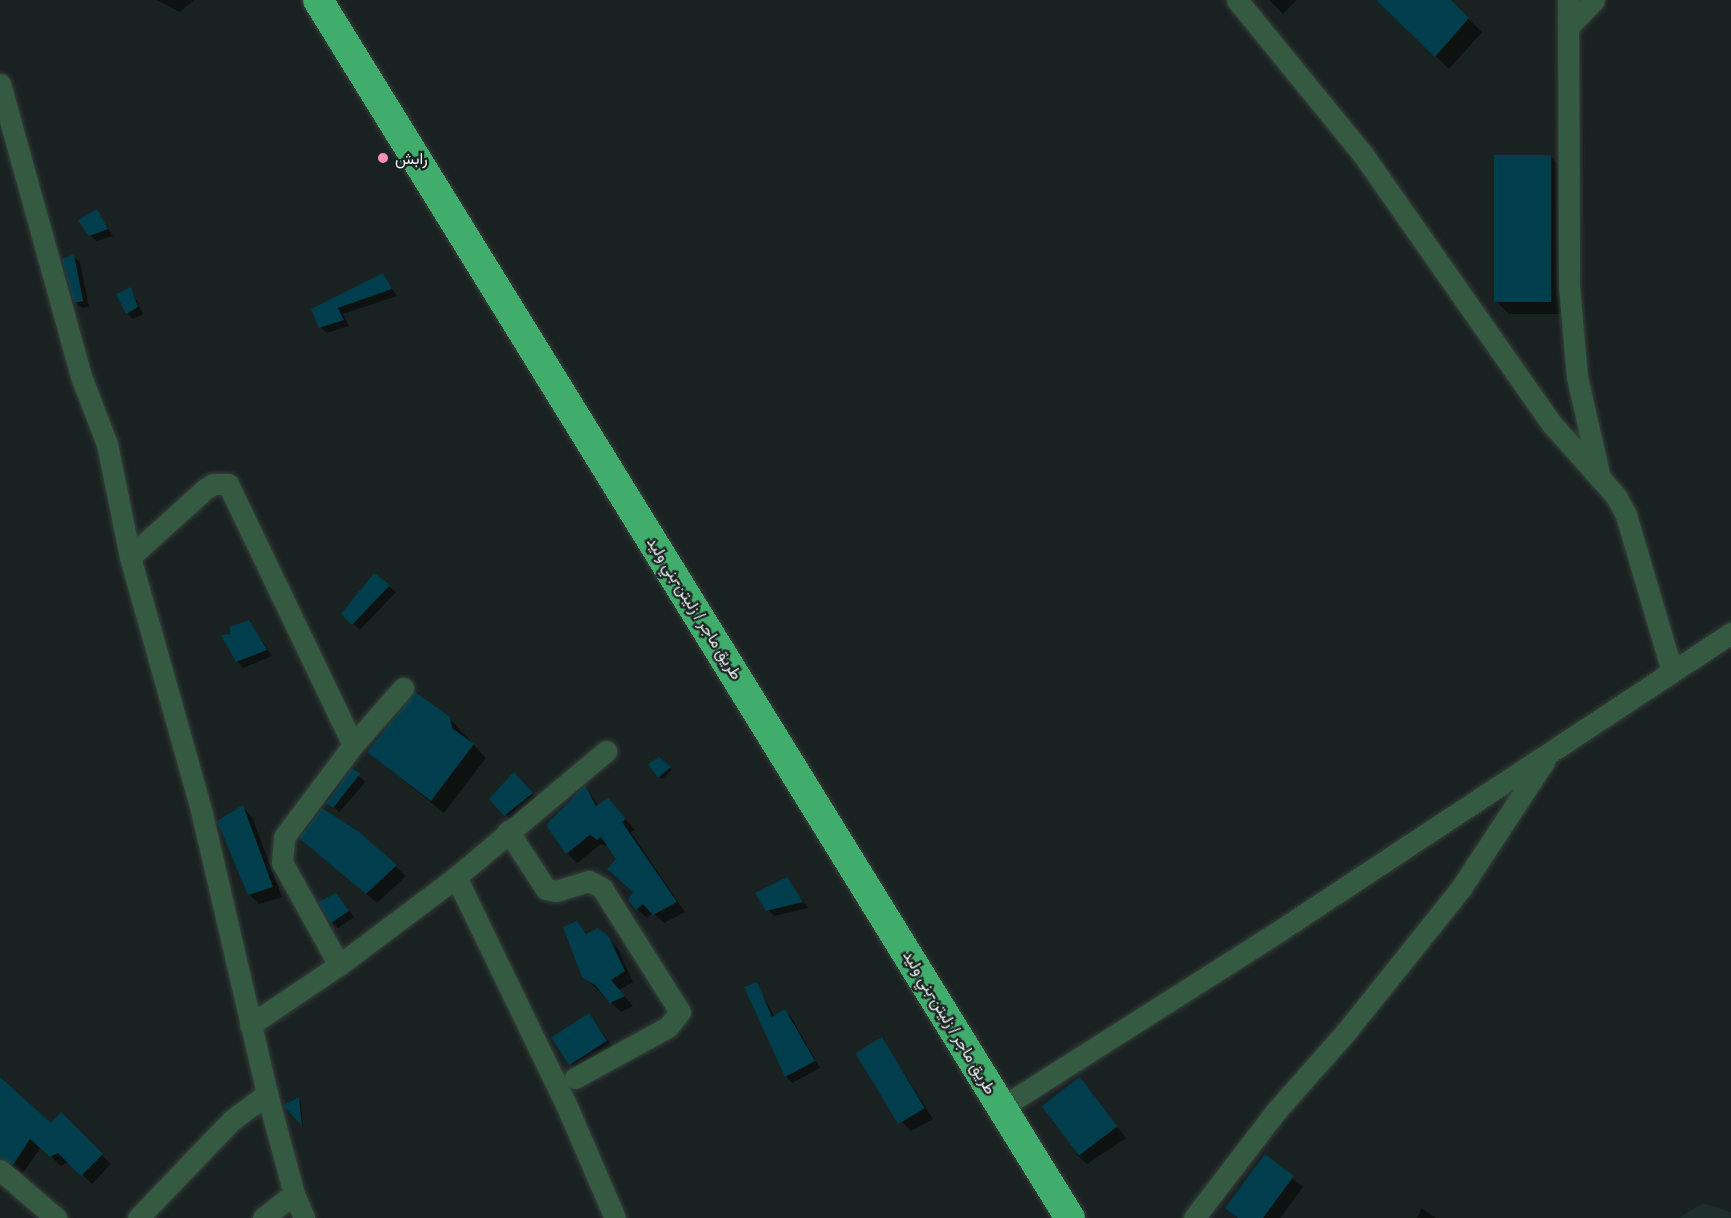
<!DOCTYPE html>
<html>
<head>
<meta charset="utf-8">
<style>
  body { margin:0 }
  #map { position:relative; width:1731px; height:1218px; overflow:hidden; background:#1a2221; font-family:"Archivo Narrow",Vazirmatn,sans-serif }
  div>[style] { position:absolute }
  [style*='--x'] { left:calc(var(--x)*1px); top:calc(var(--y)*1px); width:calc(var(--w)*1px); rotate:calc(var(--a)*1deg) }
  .built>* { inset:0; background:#1e2e2c }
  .shadow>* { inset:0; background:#0007; transform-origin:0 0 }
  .building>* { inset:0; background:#013e4d; transform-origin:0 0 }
  .roads { filter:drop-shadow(0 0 2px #38403f) drop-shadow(0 0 2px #38403f) }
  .minor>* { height:21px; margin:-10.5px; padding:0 10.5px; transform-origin:10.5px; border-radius:10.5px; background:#345b41 }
  .highway>* { height:30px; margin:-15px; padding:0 15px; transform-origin:15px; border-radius:15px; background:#41ad6d }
  .dots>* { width:16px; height:16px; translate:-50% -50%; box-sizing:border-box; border:3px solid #1a2221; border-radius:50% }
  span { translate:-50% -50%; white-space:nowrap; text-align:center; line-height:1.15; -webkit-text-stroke:4.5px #1a2221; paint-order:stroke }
  .poi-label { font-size:16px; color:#f0f5f5 }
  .left { translate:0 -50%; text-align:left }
  .street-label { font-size:16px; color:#f0f5f5 }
</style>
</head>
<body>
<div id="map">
  <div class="built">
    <div style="clip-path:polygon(1703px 1203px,1731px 1212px,1731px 1218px,1679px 1218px)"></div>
  </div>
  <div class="shadow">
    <div style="clip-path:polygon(157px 0,194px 0,180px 12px)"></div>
    <div style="clip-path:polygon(1269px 0,1297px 0,1283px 14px)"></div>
    <div style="clip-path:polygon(1378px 0,1449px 0,1482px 32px,1449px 69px)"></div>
    <div style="clip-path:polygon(1550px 156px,1563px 170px,1564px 314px,1509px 314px,1496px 301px)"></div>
    <div style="clip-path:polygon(96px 211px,113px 236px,96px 241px,90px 235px)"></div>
    <div style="clip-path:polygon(73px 256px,80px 262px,89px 307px,82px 308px,75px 302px)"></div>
    <div style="clip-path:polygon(383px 275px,397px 296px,343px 314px,349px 326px,327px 333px,320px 327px,313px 309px)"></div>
    <div style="clip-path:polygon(131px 289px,143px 314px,133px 319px,127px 313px)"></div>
    <div style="clip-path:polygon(375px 575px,396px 592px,360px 630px,343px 614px)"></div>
    <div style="clip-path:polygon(249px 622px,272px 656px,243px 668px,237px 661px,231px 635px)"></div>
    <div style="clip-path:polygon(449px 718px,486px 758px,444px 813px,369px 752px)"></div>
    <div style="clip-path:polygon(659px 759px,672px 770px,662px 779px,659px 777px)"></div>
    <div style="left:352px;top:770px;width:18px;height:40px;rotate:41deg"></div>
    <div style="clip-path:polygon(520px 780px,538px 800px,512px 821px,491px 799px)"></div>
    <div style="clip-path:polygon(585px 787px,599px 806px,617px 810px,635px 830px,631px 832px,685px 912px,664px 923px,653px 913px,647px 918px,637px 909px,634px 892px,610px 847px,601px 844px,577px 863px,567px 853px)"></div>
    <div style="clip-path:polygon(243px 807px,252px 817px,282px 897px,259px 904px,249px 894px)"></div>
    <div style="clip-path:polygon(358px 833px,406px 876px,377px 903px,301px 838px)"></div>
    <div style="clip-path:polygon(787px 879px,808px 908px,774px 916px,768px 910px)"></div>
    <div style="clip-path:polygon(342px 902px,354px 917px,338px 928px,332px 922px)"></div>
    <div style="clip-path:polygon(576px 923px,588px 935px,608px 938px,618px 949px,633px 982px,619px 990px,633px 1006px,621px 1012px,583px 976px)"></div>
    <div style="clip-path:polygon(756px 984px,775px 1017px,785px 1011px,791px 1017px,820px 1068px,792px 1083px,786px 1077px,746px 988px)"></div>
    <div style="clip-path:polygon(589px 1015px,616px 1051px,578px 1072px,568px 1062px)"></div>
    <div style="clip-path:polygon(882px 1039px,933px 1119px,911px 1131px,901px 1121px)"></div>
    <div style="clip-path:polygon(0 1079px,51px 1125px,61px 1114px,111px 1164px,92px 1184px,69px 1162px,61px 1166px,41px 1147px,23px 1173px,8px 1167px,0 1159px)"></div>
    <div style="clip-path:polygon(1079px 1079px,1126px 1138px,1087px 1164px,1077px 1155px)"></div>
    <div style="clip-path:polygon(298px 1099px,301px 1102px,303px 1126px,286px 1106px)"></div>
    <div style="clip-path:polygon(1266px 1156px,1303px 1187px,1280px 1218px,1237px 1218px,1227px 1208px)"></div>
    <div style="clip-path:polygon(1422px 1208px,1436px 1218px,1417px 1218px)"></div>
  </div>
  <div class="building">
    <div style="clip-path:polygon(1376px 0,1451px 0,1469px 18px,1435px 57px)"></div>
    <div style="left:1494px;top:155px;width:57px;height:147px"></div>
    <div style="clip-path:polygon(97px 209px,108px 229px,89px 236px,78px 220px)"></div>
    <div style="clip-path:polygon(74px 254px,83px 301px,74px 303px,62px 259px)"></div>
    <div style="clip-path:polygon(383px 273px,392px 289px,338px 308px,344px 320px,319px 328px,311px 309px)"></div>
    <div style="clip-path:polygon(131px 287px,138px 307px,126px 314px,116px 294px)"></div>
    <div style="clip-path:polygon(374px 573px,390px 585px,352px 625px,341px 614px)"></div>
    <div style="clip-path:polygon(249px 620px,267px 650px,236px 662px,221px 635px,230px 634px,230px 627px)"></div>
    <div style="clip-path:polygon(415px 692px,450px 717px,452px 728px,474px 744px,431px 801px,367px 752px)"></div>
    <div style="clip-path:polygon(659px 757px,671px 767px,658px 778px,648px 764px)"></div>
    <div style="clip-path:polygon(352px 768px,360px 774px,333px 808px,326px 803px)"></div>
    <div style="clip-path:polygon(514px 772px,533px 793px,504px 816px,489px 799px)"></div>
    <div style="clip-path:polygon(585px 785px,596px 806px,608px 798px,626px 819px,622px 822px,677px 902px,653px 915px,643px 904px,636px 910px,628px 900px,633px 892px,607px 869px,616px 859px,601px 837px,597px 840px,590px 835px,566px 854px,546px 825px)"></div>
    <div style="clip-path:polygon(243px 805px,273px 887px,248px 895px,217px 821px)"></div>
    <div style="clip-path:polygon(322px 808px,359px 832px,397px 865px,366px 894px,299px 838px)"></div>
    <div style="clip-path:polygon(787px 877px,803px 902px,766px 911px,755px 893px)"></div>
    <div style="clip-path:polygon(336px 893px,349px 911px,331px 923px,318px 902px)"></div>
    <div style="clip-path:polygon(577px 921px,586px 934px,598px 928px,609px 937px,625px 971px,611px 980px,625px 996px,610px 1003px,595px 985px,582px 977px,563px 927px)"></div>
    <div style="clip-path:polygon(757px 982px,772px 1017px,785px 1009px,815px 1061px,785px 1077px,744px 987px)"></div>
    <div style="left:589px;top:1013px;width:33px;height:45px;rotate:57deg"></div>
    <div style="left:882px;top:1037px;width:83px;height:31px;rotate:59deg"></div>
    <div style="clip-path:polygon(0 1077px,51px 1123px,61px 1112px,103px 1154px,81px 1176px,58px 1153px,50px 1157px,30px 1139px,13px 1165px,0 1158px)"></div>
    <div style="left:1080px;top:1077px;width:62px;height:48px;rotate:53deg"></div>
    <div style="clip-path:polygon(299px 1097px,302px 1126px,283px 1105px)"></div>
    <div style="clip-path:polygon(1265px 1154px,1294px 1176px,1263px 1218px,1238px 1218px,1225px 1208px)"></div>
  </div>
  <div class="roads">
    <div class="minor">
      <div style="--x:1237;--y:0;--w:198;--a:50.8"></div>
      <div style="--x:1362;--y:153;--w:330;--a:55"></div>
      <div style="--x:1551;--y:423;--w:98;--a:48.3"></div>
      <div style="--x:1616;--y:496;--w:21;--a:62"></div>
      <div style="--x:1626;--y:515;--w:163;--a:73.6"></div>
      <div style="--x:1568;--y:0;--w:286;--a:89.8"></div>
      <div style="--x:1569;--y:286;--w:91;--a:85"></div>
      <div style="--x:1577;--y:377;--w:99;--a:77.2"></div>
      <div style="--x:1568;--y:27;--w:37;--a:-46"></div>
      <div style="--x:0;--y:84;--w:306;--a:74.5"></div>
      <div style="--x:82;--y:379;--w:70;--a:69"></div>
      <div style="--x:107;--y:444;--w:115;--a:78.5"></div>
      <div style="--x:130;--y:557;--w:267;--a:74.3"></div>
      <div style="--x:202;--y:814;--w:287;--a:76.9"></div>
      <div style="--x:267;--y:1094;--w:104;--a:74.9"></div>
      <div style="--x:294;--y:1194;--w:26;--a:67"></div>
      <div style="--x:130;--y:557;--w:101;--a:-42.2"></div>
      <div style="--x:205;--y:489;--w:9;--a:-32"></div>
      <div style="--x:213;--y:484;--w:15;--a:0"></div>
      <div style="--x:228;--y:484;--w:289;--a:64.4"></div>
      <div style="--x:508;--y:831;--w:69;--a:56.8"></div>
      <div style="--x:546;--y:889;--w:10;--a:11"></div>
      <div style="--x:556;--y:891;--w:34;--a:-17"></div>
      <div style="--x:589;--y:881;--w:15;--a:28"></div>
      <div style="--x:602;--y:888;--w:146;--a:57.8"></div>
      <div style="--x:680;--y:1012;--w:19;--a:129"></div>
      <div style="--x:668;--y:1027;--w:106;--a:151.3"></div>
      <div style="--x:456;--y:877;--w:196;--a:-40"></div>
      <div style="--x:339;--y:965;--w:118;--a:-119"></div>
      <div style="--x:282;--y:862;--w:25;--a:-85"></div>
      <div style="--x:284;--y:837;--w:115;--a:-53.1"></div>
      <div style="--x:353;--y:745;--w:76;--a:-48.7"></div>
      <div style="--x:250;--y:1025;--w:107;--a:-34"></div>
      <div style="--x:339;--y:965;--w:146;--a:-36.9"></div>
      <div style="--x:456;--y:877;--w:250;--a:64.2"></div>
      <div style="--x:565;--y:1102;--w:126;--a:66.7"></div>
      <div style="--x:1002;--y:1107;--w:332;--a:-32.4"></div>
      <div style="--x:1282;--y:929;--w:538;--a:-33.39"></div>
      <div style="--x:0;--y:1170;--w:74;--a:40.6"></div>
      <div style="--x:138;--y:1218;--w:136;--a:-46.2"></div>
      <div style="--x:232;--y:1120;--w:44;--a:-36.6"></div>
      <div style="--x:263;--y:1218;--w:39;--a:-38"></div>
      <div style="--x:1194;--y:1218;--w:135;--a:-52.5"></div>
      <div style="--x:1276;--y:1111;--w:104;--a:-48.5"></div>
      <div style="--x:1345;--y:1033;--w:186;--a:-51.3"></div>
      <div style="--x:1461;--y:888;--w:153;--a:-56.7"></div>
    </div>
    <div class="highway">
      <div style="--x:318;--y:0;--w:1431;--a:58.31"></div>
    </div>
  </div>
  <div class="dots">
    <div style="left:383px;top:158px;background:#fe8ebb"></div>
  </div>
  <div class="poi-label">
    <span class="left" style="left:395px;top:158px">رابش</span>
  </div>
  <div class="street-label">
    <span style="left:695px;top:608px;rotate:58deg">طريق ماجر / زليتن-بني وليد</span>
    <span style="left:950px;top:1022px;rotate:59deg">طريق ماجر / زليتن-بني وليد</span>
  </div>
</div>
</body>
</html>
